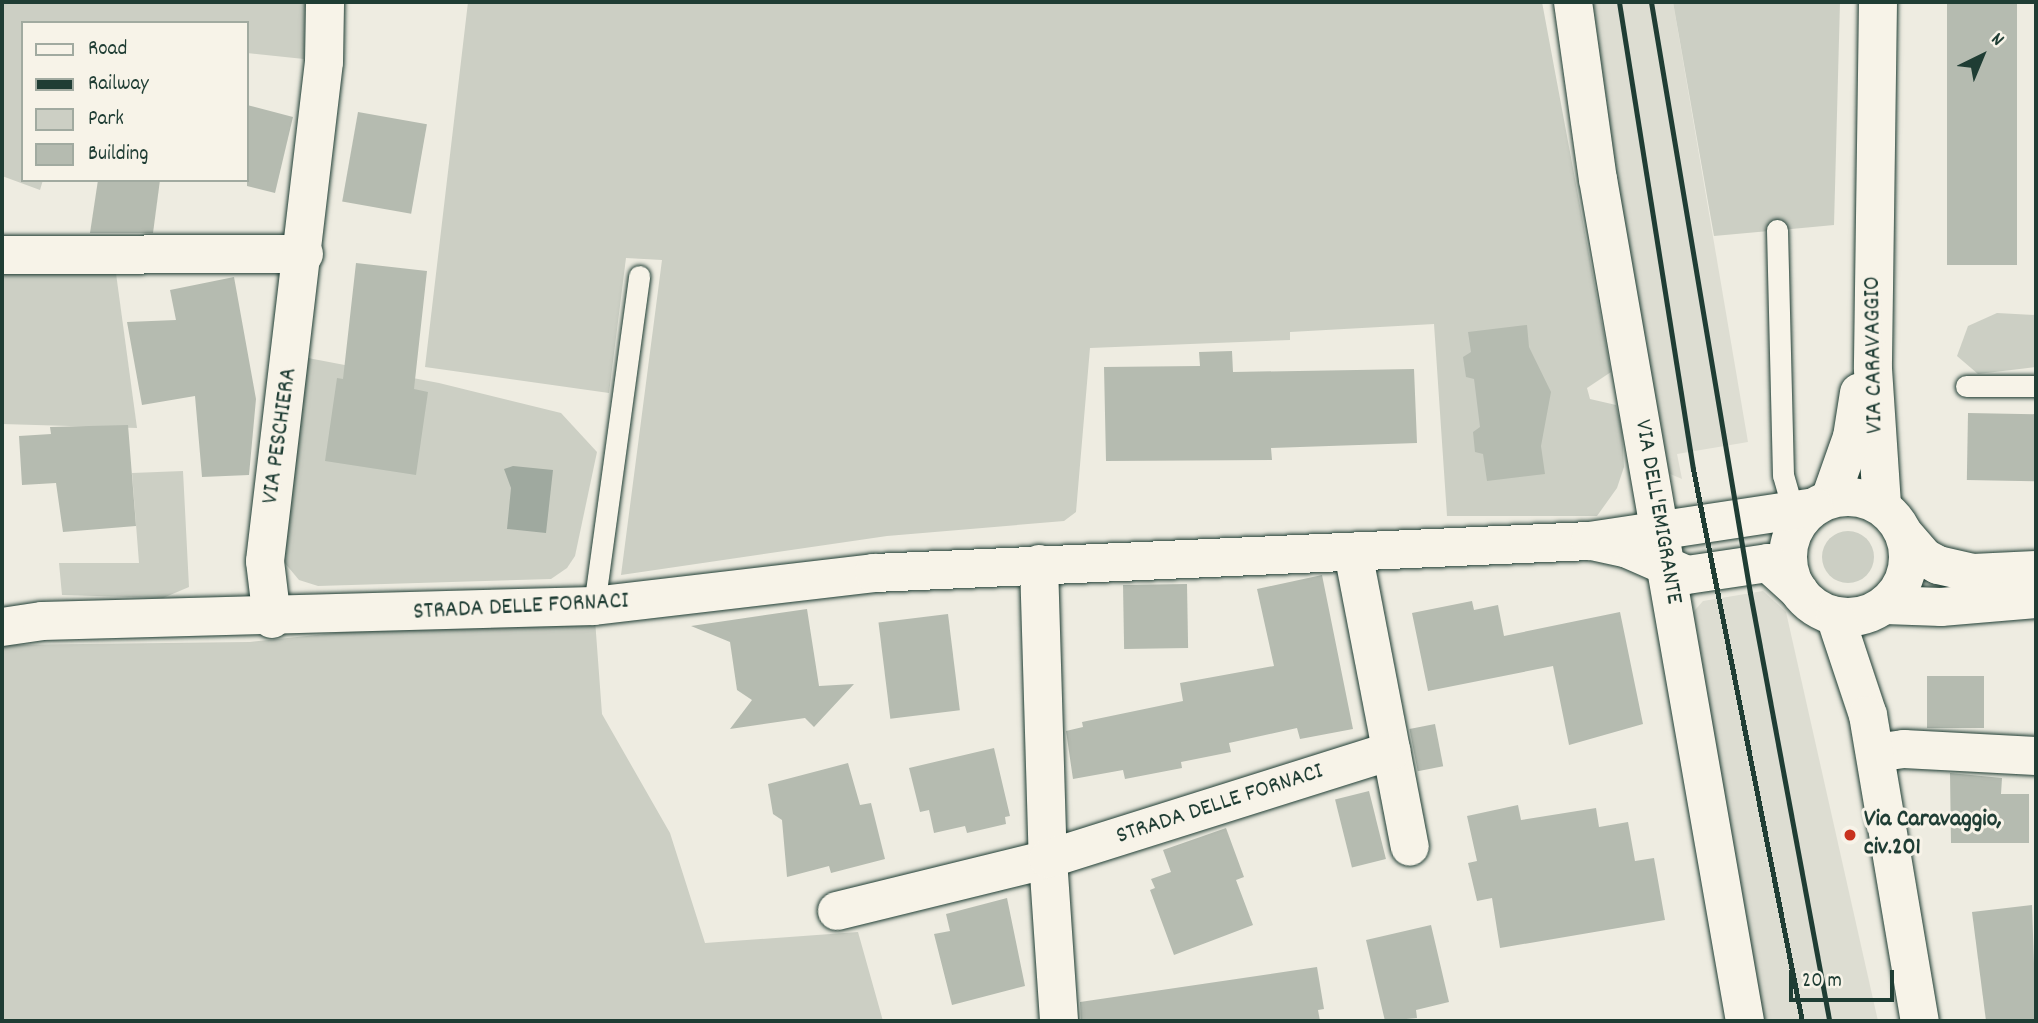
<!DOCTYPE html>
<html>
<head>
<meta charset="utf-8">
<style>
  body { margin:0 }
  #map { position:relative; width:2038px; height:1023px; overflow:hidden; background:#eeece1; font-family:Dekko,sans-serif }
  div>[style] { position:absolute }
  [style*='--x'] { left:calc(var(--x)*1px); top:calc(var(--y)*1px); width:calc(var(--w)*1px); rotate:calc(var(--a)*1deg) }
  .built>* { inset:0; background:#ddddd2 }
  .green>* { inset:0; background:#cccfc4 }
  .round { border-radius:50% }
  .water>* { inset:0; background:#9fa99f }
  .building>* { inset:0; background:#b5bbb0; transform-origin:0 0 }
  .roads { filter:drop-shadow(0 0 2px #1f3d34) drop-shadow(0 0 2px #1f3d34) }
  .service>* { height:21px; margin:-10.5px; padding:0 10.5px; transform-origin:10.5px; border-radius:10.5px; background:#f7f3e8 }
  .minor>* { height:38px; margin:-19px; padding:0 19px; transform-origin:19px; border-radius:19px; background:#f7f3e8 }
  .tertiary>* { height:38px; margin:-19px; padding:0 19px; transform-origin:19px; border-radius:19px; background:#f7f3e8 }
  .tertiary>.ring { margin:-19px; padding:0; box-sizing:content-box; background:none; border:38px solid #f7f3e8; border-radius:50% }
  .rail>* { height:5px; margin:-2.5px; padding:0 2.5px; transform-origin:2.5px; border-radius:2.5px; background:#1f3d34 }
  .dots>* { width:19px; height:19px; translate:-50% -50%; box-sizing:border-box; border:4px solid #f7f3e8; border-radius:50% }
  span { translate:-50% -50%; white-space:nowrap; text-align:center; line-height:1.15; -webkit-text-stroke:6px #f7f3e8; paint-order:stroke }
  .street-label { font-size:24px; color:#1f3d34 }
  .poi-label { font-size:24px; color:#1f3d34; font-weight:700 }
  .left { translate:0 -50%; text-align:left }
  .frame { position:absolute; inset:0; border:4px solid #1f3d34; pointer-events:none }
  .legend { position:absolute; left:21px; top:21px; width:228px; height:161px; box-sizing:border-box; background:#f7f3e8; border:2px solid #a1aaa0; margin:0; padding:9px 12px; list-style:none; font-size:21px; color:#1f3d34 }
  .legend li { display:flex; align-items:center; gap:14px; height:35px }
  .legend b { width:35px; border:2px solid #a1aaa0 }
  .north { position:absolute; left:1947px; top:21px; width:70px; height:70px; -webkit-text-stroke:5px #f7f3e8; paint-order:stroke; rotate:43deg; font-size:19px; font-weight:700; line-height:28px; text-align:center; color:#1f3d34 }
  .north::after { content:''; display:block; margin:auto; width:24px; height:32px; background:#1f3d34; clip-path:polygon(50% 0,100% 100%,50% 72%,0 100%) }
  .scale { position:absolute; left:1789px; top:970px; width:105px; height:32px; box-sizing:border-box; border:4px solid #1f3d34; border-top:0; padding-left:9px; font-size:21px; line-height:24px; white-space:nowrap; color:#1f3d34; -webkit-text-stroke:5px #f7f3e8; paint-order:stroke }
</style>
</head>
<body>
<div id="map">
  <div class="built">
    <div style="clip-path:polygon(1583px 2px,1673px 2px,1748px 442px,1677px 454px,1682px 479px,1661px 470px)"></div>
    <div style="clip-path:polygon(1763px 591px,1786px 612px,1878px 1021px,1764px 1021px,1689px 617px,1703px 601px)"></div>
  </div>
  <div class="green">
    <div style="clip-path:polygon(2px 2px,305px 2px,304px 59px,247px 53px,247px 23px,23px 23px,23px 180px,43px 180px,40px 190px,2px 176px)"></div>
    <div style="clip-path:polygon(468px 2px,1542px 2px,1611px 372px,1587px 388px,1590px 399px,1616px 405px,1622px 430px,1624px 467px,1617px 488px,1597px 516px,1447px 516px,1434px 324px,1290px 332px,1290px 340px,1090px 348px,1076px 512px,1064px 521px,887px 536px,621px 575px,662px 260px,626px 258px,609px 393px,425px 367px)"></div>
    <div style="clip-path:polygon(1673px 2px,1840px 2px,1834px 225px,1714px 236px)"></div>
    <div style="clip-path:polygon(115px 266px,137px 428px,2px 424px,2px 273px)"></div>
    <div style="clip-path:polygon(1997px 313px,2036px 315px,2036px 367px,1978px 374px,1957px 356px,1968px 326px)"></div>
    <div style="clip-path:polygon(308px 358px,439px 383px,561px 413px,597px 452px,575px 556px,567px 568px,551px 579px,318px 586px,299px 580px,284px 562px)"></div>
    <div style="clip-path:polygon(183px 471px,189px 587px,163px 598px,62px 595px,59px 563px,139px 563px,132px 473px)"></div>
    <div class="round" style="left:1822px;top:531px;width:52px;height:52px"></div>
    <div style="clip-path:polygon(594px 606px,602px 714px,670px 833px,705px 943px,858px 932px,883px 1021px,2px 1021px,2px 645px,250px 642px)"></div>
  </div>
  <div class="water">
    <div style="clip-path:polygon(513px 466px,553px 470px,546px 533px,507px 529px,511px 488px,504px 469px)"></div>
  </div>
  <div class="building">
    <div style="left:1947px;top:2px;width:70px;height:263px"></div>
    <div style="clip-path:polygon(247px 105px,293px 117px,275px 193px,247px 186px)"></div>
    <div style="left:358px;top:112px;width:70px;height:91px;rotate:10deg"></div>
    <div style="clip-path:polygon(98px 180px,160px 180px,153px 233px,90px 233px)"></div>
    <div style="clip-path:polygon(356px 263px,427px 271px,414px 389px,428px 392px,416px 475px,325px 461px,337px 378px,343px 379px)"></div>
    <div style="clip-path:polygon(234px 277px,256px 399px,249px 475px,202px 477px,195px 396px,142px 405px,127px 322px,176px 320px,170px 290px)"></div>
    <div style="clip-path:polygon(1527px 325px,1529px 347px,1551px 392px,1541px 446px,1545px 474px,1487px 481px,1483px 454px,1475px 452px,1473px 432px,1480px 427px,1474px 379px,1466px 377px,1463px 357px,1471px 352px,1468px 332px)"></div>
    <div style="clip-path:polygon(1232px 351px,1233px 372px,1414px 369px,1417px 443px,1271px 448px,1272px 460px,1106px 461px,1104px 367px,1200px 366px,1199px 352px)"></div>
    <div style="left:1968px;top:413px;width:68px;height:67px;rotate:1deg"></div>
    <div style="clip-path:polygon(128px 425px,136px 526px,63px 532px,56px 483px,22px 485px,19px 436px,51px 434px,50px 427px)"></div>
    <div style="clip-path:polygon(1322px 575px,1353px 729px,1300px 739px,1297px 728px,1229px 743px,1231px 752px,1181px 762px,1182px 768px,1125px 779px,1123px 770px,1073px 779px,1066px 731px,1083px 727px,1082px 722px,1183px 701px,1180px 683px,1274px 666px,1257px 589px)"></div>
    <div style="left:1187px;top:584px;width:64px;height:64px;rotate:89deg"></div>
    <div style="clip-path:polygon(1472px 601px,1474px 610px,1498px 605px,1504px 636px,1620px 612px,1643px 724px,1569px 745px,1553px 666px,1428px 691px,1412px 613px)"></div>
    <div style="clip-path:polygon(807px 609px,819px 686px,854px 684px,814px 727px,805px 718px,730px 729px,752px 700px,737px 690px,730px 642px,691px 626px)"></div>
    <div style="left:948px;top:614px;width:97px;height:70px;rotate:83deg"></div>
    <div style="left:1927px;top:676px;width:57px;height:52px"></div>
    <div style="left:1435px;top:724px;width:43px;height:26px;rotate:79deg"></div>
    <div style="clip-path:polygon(994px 748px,1010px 816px,1005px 817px,1006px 824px,967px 833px,965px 826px,934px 833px,929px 810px,920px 812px,909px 768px)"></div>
    <div style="clip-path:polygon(848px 763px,860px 805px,871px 803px,885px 859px,831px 873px,829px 866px,787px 877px,782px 820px,773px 814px,768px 784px)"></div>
    <div style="clip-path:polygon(1950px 773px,2002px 778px,2001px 794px,2029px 794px,2029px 843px,1951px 843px)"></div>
    <div style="left:1369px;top:791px;width:70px;height:35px;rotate:76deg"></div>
    <div style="clip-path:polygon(1518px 805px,1521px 820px,1596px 808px,1599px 827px,1628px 822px,1635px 861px,1654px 858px,1665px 920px,1500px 948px,1492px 898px,1477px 901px,1468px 863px,1477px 861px,1467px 816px)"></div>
    <div style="clip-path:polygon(1226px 828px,1244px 877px,1236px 880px,1253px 925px,1174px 955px,1150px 890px,1155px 888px,1151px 879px,1171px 872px,1163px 850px)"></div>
    <div style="clip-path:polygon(1007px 898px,1025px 986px,952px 1005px,934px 934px,950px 931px,946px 914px)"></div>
    <div style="clip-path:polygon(2032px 905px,2036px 1021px,1986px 1021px,1972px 912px)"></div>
    <div style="clip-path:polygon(1431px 925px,1449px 1002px,1416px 1010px,1417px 1018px,1385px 1021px,1366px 940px)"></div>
    <div style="clip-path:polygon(1317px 967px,1324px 1009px,1318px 1010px,1320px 1021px,1081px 1021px,1080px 1002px)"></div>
  </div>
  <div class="roads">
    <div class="service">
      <div style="--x:1777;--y:230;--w:245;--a:88.6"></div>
      <div style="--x:1783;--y:475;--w:35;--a:74"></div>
      <div style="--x:1966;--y:386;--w:70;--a:0"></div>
      <div style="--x:594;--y:606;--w:333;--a:-82.2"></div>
    </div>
    <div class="minor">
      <div style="--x:1573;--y:2;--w:179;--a:82"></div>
      <div style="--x:1598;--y:179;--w:855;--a:80.1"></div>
      <div style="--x:2;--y:255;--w:302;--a:-0.2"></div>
      <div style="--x:1904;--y:534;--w:32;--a:49"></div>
      <div style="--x:1925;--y:558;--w:15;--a:28"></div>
      <div style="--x:1938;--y:565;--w:36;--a:13"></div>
      <div style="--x:1973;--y:573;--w:63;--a:-2.7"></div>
      <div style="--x:1353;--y:552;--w:300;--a:79.1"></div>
      <div style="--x:1039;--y:564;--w:295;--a:88.3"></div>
      <div style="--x:1048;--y:859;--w:162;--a:86.1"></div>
      <div style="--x:1885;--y:605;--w:56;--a:2"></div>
      <div style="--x:1941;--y:607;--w:95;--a:-4.8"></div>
      <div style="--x:272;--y:619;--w:58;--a:-96.9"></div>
      <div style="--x:265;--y:561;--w:502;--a:-83.26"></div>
      <div style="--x:324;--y:62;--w:60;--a:-89"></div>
      <div style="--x:1875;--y:753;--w:29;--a:-8"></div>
      <div style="--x:1904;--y:749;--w:132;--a:3"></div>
      <div style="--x:837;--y:911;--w:217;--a:-13.8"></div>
      <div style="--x:1048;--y:859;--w:360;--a:-17.5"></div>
    </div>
    <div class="tertiary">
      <div style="--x:1878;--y:2;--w:367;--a:90.8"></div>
      <div style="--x:1873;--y:369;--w:137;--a:86.2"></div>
      <div class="ring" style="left:1788px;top:497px;width:82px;height:82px"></div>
      <div style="--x:1830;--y:499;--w:66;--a:-70.5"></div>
      <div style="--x:1852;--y:437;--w:45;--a:-81"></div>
      <div style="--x:1596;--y:542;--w:33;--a:12"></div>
      <div style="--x:1628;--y:549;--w:64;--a:23.8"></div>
      <div style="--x:1687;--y:575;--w:82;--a:-8.4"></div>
      <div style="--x:1768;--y:563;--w:42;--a:42.1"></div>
      <div style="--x:1835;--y:616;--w:104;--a:71.6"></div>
      <div style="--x:1868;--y:715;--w:310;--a:80.4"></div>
      <div style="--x:2;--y:627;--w:40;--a:-8.5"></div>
      <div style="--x:42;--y:621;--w:552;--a:-1.56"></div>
      <div style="--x:594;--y:606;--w:282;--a:-6.7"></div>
      <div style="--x:874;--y:573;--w:717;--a:-2.56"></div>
      <div style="--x:1590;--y:541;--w:227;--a:-8.6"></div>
    </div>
  </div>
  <div class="rail">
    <div style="--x:1619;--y:2;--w:473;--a:81"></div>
    <div style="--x:1693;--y:469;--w:563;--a:78.83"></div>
    <div style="--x:1651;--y:2;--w:599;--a:80.49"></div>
    <div style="--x:1750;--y:593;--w:435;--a:79.5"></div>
  </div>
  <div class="dots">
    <div style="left:1850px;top:835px;background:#c8321e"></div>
  </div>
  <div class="street-label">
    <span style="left:1875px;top:355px;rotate:-91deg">VIA CARAVAGGIO</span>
    <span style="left:281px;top:436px;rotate:-82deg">VIA PESCHIERA</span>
    <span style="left:1657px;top:512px;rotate:80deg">VIA DELL'EMIGRANTE</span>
    <span style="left:521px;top:608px;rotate:-3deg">STRADA DELLE FORNACI</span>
    <span style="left:1220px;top:805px;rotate:-18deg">STRADA DELLE FORNACI</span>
  </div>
  <div class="poi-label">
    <span class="left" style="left:1864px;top:835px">Via Caravaggio,<br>civ.201</span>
  </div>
  <div class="frame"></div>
  <ul class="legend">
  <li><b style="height:9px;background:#f7f3e8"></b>Road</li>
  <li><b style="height:9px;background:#1f3d34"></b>Railway</li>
  <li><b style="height:19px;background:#cccfc4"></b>Park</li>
  <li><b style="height:19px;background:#b5bbb0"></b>Building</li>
  </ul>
  <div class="north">N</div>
  <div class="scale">20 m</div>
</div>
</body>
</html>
